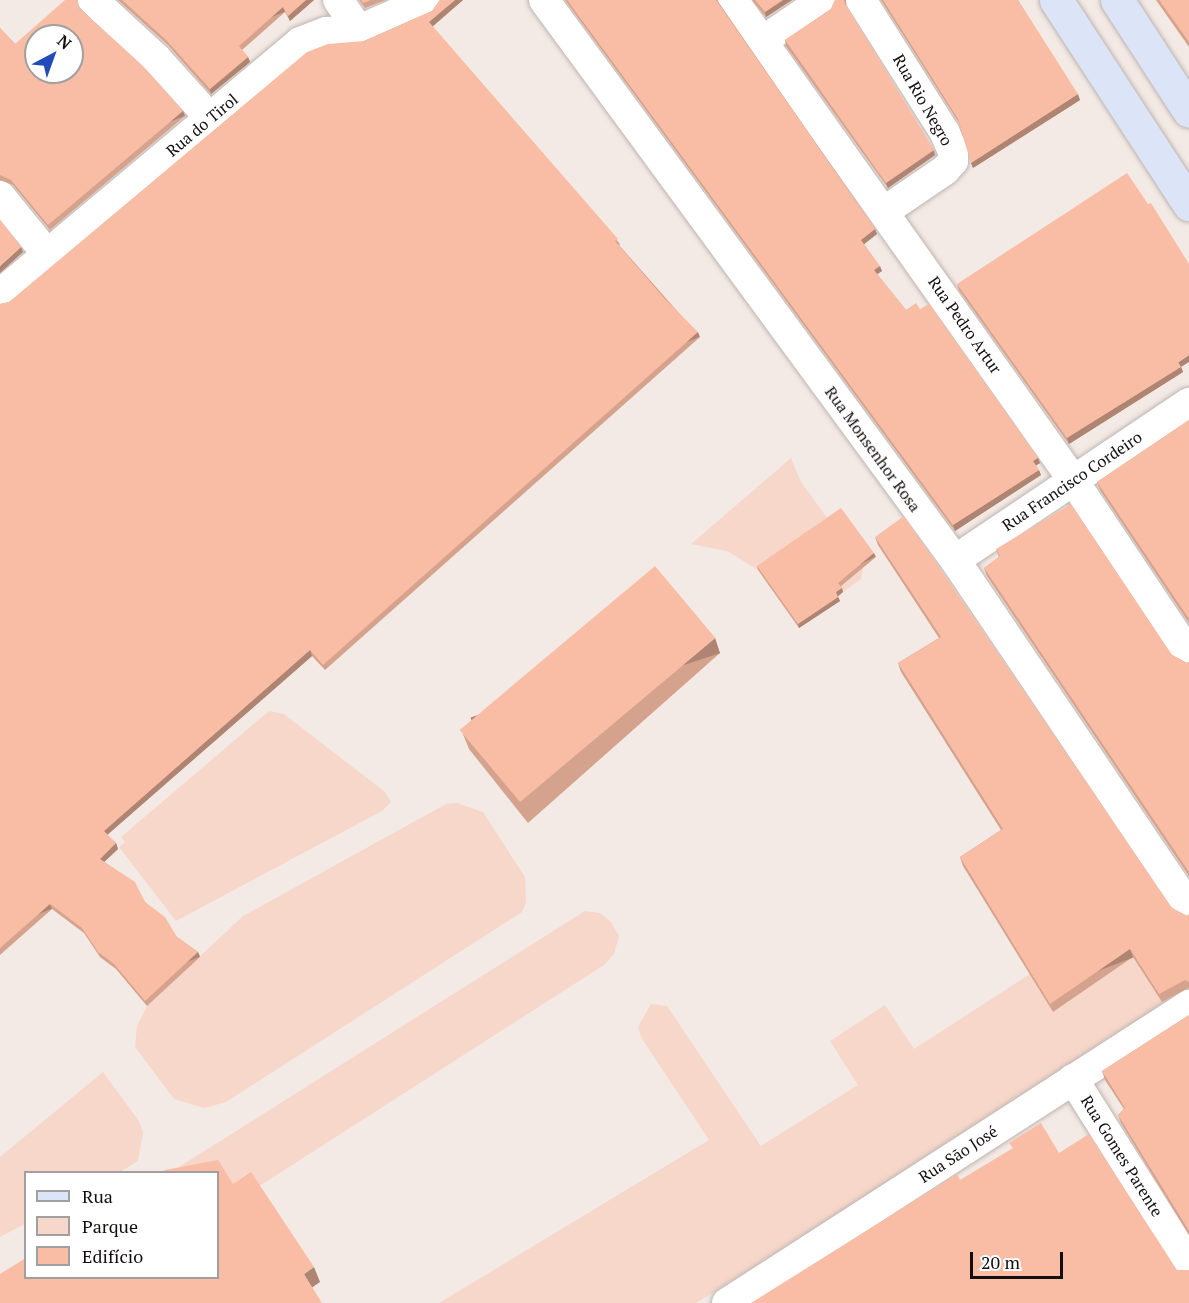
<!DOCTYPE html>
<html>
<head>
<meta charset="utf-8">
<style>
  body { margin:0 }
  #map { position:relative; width:1189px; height:1303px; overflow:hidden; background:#f4eae5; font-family:"PT Serif",serif }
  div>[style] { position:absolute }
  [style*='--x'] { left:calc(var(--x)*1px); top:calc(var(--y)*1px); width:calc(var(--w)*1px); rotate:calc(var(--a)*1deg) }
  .green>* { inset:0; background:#f6d7ca }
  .roads { filter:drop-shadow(0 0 2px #beb4b0) drop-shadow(0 0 2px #beb4b0) }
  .minor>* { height:30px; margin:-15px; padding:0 15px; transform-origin:15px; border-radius:15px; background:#fff }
  .primary>* { height:33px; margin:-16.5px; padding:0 16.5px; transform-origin:16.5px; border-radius:16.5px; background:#dce5f8 }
  .wall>* { inset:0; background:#d5a38d }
  .shaded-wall>* { inset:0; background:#ae8473; transform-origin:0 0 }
  .building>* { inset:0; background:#f8bda4; transform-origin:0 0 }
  span { translate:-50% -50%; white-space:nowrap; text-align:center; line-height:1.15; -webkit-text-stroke:5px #fff; paint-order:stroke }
  .street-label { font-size:16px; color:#130f0e }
  .legend { position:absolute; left:24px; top:1171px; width:195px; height:108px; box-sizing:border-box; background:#fff; border:2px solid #a19f9f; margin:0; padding:8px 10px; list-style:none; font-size:18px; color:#130f0e }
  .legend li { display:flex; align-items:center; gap:12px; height:30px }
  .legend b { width:30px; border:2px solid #a19f9f }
  .north { position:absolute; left:24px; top:24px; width:60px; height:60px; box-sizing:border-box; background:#fff; border:2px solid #a19f9f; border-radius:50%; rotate:41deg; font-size:16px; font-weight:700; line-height:24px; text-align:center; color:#130f0e }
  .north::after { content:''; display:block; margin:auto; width:21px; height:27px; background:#204bb9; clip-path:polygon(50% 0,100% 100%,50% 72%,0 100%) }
  .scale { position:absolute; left:970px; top:1252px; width:93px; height:27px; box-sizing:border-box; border:3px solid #130f0e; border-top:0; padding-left:8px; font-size:18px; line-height:21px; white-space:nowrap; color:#130f0e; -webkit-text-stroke:4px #fff; paint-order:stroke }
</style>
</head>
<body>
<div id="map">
  <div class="green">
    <div style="clip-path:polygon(791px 458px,801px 482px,863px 567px,861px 579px,843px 592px,805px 538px,758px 570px,727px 551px,691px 544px)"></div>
    <div style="clip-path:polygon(269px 711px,284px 714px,385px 792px,391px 802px,382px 811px,176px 921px,119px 847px,125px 842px,121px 837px)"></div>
    <div style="clip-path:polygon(457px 803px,483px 812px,525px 877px,526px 902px,522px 912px,226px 1102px,204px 1108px,174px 1099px,135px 1047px,137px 1026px,147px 1006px,243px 916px,446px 804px)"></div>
    <div style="clip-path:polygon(585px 911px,600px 913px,611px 922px,619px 936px,614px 954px,604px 965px,239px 1199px,218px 1172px,171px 1172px)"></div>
    <div style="clip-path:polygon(1133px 957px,1155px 990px,1189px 968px,1189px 999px,696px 1303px,439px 1303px,709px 1140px,642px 1039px,638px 1027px,651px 1004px,667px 1006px,761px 1146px,858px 1085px,830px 1041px,885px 1005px,914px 1049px,1030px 974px,1053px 1012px)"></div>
    <div style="clip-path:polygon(103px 1072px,139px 1121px,143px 1133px,138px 1161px,120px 1172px,26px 1172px,25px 1224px,0 1237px,0 1157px)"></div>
  </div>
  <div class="roads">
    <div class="minor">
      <div style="--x:93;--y:0;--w:86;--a:42.6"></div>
      <div style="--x:156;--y:58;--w:81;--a:48"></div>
      <div style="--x:338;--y:0;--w:37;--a:55"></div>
      <div style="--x:544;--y:0;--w:695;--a:53.72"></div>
      <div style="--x:955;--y:560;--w:419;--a:56"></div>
      <div style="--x:733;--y:0;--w:588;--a:54.69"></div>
      <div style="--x:1073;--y:480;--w:209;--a:56.3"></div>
      <div style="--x:861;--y:0;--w:157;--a:57.7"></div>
      <div style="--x:945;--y:133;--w:21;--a:67"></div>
      <div style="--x:953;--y:152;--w:9;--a:90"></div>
      <div style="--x:953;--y:161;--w:12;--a:132"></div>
      <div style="--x:945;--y:170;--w:73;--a:145.7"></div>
      <div style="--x:761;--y:42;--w:75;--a:-34.1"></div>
      <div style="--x:0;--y:196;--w:76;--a:50.9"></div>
      <div style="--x:0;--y:294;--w:392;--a:-40"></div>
      <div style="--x:300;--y:42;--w:28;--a:-21"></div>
      <div style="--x:326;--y:32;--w:33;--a:-3"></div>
      <div style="--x:359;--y:30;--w:74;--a:-23.8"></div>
      <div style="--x:955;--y:560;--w:282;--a:-33.9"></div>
      <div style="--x:1073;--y:1079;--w:218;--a:57.8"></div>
      <div style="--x:727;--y:1303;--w:550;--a:-32.82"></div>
    </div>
    <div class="primary">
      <div style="--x:1056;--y:0;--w:244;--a:56.9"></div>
      <div style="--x:1117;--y:0;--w:132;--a:57"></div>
    </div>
  </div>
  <div class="wall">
    <div style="clip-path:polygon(118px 0,314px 0,290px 21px,285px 12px,242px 50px,248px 57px,250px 62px,211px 94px,168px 45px)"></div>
    <div style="clip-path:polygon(359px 0,386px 0,365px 8px)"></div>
    <div style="clip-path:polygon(440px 0,463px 0,432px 26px,620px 244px,619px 245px,700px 337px,325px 670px,312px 656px,107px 835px,116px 843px,118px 849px,104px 862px,145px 902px,177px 937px,198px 952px,200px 957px,147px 1006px,116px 969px,100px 957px,84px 933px,52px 909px,0 955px,0 304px,9px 302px,364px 41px,432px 11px)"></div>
    <div style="clip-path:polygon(565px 0,717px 0,875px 229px,877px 234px,864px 244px,882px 271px,877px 274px,906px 310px,1038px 458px,1040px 463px,1036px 465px,1041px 475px,955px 531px)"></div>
    <div style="clip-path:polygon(752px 0,792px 0,766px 17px)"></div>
    <div style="clip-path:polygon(835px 0,846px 0,846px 7px,935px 155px,888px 188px,786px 46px,785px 40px,831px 9px)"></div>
    <div style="clip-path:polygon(881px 0,1018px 0,1080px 100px,973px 168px,959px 123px)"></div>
    <div style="clip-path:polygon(1156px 0,1189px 0,1189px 47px)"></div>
    <div style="clip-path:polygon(80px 8px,183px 111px,185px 116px,50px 230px,13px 185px,0 180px,0 28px,15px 44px)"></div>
    <div style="clip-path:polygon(957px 284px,1181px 367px,1183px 372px,1069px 444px,959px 290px)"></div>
    <div style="clip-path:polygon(1189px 420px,1189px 623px,1100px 490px,1097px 482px)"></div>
    <div style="clip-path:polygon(875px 537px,1172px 908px,1187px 916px,1189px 914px,1189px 989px,1188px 988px,1162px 1002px,1133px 957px,1053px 1012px,963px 866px,960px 857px,1001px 830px,901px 672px,898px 663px,939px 638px,878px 545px)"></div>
    <div style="clip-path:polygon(996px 549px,1172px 655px,1187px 663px,1189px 662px,1189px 876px,987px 576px,984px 568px,999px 557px)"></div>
    <div style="clip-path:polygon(876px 557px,841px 586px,843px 592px,838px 596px,840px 601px,799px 628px,758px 570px,757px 566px)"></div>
    <div style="clip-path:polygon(715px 638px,720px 653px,528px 823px,469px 749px,463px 734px)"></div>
    <div style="clip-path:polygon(1189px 1015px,1189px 1235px,1121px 1123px,1118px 1115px,1124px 1109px,1105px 1080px,1102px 1071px)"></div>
  </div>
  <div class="shaded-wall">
    <div style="clip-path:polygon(306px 0,314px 0,290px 21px,288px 16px)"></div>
    <div style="clip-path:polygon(455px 0,463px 0,431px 28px,429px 22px)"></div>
    <div style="clip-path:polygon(783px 0,792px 0,766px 17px,765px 12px)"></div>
    <div style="left:283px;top:7px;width:5px;height:59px;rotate:68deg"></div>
    <div style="clip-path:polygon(248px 57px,250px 62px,211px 94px,210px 89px)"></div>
    <div style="clip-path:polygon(1078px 94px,1080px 100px,973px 168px,971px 163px)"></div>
    <div style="left:183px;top:111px;width:5px;height:177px;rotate:68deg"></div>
    <div style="clip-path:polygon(934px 150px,935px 155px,888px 188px,886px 183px)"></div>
    <div style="clip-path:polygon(875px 229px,877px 234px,863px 245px,861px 240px)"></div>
    <div style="clip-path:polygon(21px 247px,23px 252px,0 273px,0 266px)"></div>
    <div style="clip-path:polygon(880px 266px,882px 271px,876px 275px,874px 270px)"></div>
    <div style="left:698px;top:332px;width:5px;height:502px;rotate:68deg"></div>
    <div style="clip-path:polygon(1189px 355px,1189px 362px,1181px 367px,1183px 372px,1069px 444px,1067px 438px)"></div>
    <div style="clip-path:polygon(1038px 458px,1040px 463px,1035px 466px,1033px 461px)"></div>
    <div style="clip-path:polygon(1039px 470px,1041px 475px,955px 531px,953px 525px)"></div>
    <div style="left:874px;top:553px;width:4px;height:47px;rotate:63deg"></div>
    <div style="clip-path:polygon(842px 588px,843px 592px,837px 597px,836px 592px)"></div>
    <div style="clip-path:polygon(838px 597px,840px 601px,799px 628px,798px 624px)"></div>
    <div style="left:715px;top:638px;width:16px;height:257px;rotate:72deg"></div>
    <div style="clip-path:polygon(310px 650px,312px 656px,106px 836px,104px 831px)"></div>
    <div style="clip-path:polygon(116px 843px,118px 849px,102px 864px,100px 859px)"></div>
    <div style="left:50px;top:904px;width:5px;height:67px;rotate:68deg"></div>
    <div style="left:1130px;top:949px;width:9px;height:97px;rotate:69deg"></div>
    <div style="left:198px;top:952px;width:5px;height:72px;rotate:68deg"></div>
    <div style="clip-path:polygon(314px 1267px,320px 1282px,310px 1289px,304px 1274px)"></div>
  </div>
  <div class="building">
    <div style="clip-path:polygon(evenodd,65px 0,77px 0,79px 8px,142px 65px,183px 111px,48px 225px,11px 180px,0 175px,0 28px,15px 44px,65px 0,36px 36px,72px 36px,72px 72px,36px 72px,36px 36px)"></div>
    <div style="clip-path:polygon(122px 0,306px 0,288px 16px,283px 7px,239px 46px,248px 57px,210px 89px,166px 40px)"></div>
    <div style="clip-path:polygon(361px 0,371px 0,363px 3px)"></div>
    <div style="clip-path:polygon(440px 0,455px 0,429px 22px,618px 239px,615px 241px,664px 298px,698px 332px,323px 665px,310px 650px,104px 831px,116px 843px,100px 859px,135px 882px,145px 902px,165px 917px,177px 937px,198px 952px,145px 1001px,114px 964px,98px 952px,82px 928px,50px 904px,0 948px,0 304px,9px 302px,307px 52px,328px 44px,364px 41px,432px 11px)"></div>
    <div style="clip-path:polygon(567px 0,716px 0,875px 229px,861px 240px,880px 266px,874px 270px,906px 310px,916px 303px,920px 309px,929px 304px,1038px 458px,1033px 461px,1039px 470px,953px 525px)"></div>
    <div style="clip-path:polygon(755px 0,783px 0,765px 12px)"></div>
    <div style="clip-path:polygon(835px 0,844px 0,845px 4px,934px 150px,886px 183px,785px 40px,831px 9px)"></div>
    <div style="clip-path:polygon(883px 0,1018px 0,1078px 94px,971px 163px,958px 119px)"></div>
    <div style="clip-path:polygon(1159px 0,1189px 0,1189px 42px)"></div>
    <div style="clip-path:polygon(1127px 173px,1148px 204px,1151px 203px,1189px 264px,1189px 355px,1178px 362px,1181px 367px,1067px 438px,957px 284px)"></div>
    <div style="clip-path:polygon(0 220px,21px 247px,0 266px)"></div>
    <div style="clip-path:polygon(1189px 420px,1189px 619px,1097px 482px)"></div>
    <div style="clip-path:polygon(1071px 504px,1172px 655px,1187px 663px,1189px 662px,1189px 872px,984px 568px,1000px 556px,996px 549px)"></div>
    <div style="clip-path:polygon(841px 508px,874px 553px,838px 583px,842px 588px,836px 592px,838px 597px,798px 624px,757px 566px)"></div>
    <div style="clip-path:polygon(904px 516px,1172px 908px,1187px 916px,1189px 914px,1189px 982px,1185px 980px,1159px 994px,1130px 949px,1050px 1004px,960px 857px,1003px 829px,898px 663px,941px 637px,875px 537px)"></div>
    <div style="left:655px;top:566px;width:94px;height:255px;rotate:50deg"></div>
    <div style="clip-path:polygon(1189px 1015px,1189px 1231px,1118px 1115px,1125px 1108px,1102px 1071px)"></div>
    <div style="clip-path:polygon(1041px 1123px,1059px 1153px,1089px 1134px,1177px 1270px,1189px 1270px,1189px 1303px,751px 1303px,957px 1174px,960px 1180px,1013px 1148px,1009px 1143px)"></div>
    <div style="clip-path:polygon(218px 1160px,233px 1184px,251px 1172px,314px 1267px,304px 1274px,322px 1303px,0 1303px,0 1274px,26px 1258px,26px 1278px,218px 1278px,218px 1173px,161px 1173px,165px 1170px)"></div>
  </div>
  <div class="street-label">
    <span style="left:923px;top:100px;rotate:60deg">Rua Rio Negro</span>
    <span style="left:202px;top:125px;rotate:-40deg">Rua do Tirol</span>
    <span style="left:965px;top:325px;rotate:55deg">Rua Pedro Artur</span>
    <span style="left:873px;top:449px;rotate:54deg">Rua Monsenhor Rosa</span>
    <span style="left:1072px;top:481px;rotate:-34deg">Rua Francisco Cordeiro</span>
    <span style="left:958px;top:1154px;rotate:-33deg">Rua São José</span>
    <span style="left:1122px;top:1156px;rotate:58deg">Rua Gomes Parente</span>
  </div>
  <ul class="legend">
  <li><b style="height:8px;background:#dce5f8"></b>Rua</li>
  <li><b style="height:16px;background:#f6d7ca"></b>Parque</li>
  <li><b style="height:16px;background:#f8bda4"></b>Edifício</li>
  </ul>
  <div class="north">N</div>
  <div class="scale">20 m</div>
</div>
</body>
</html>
